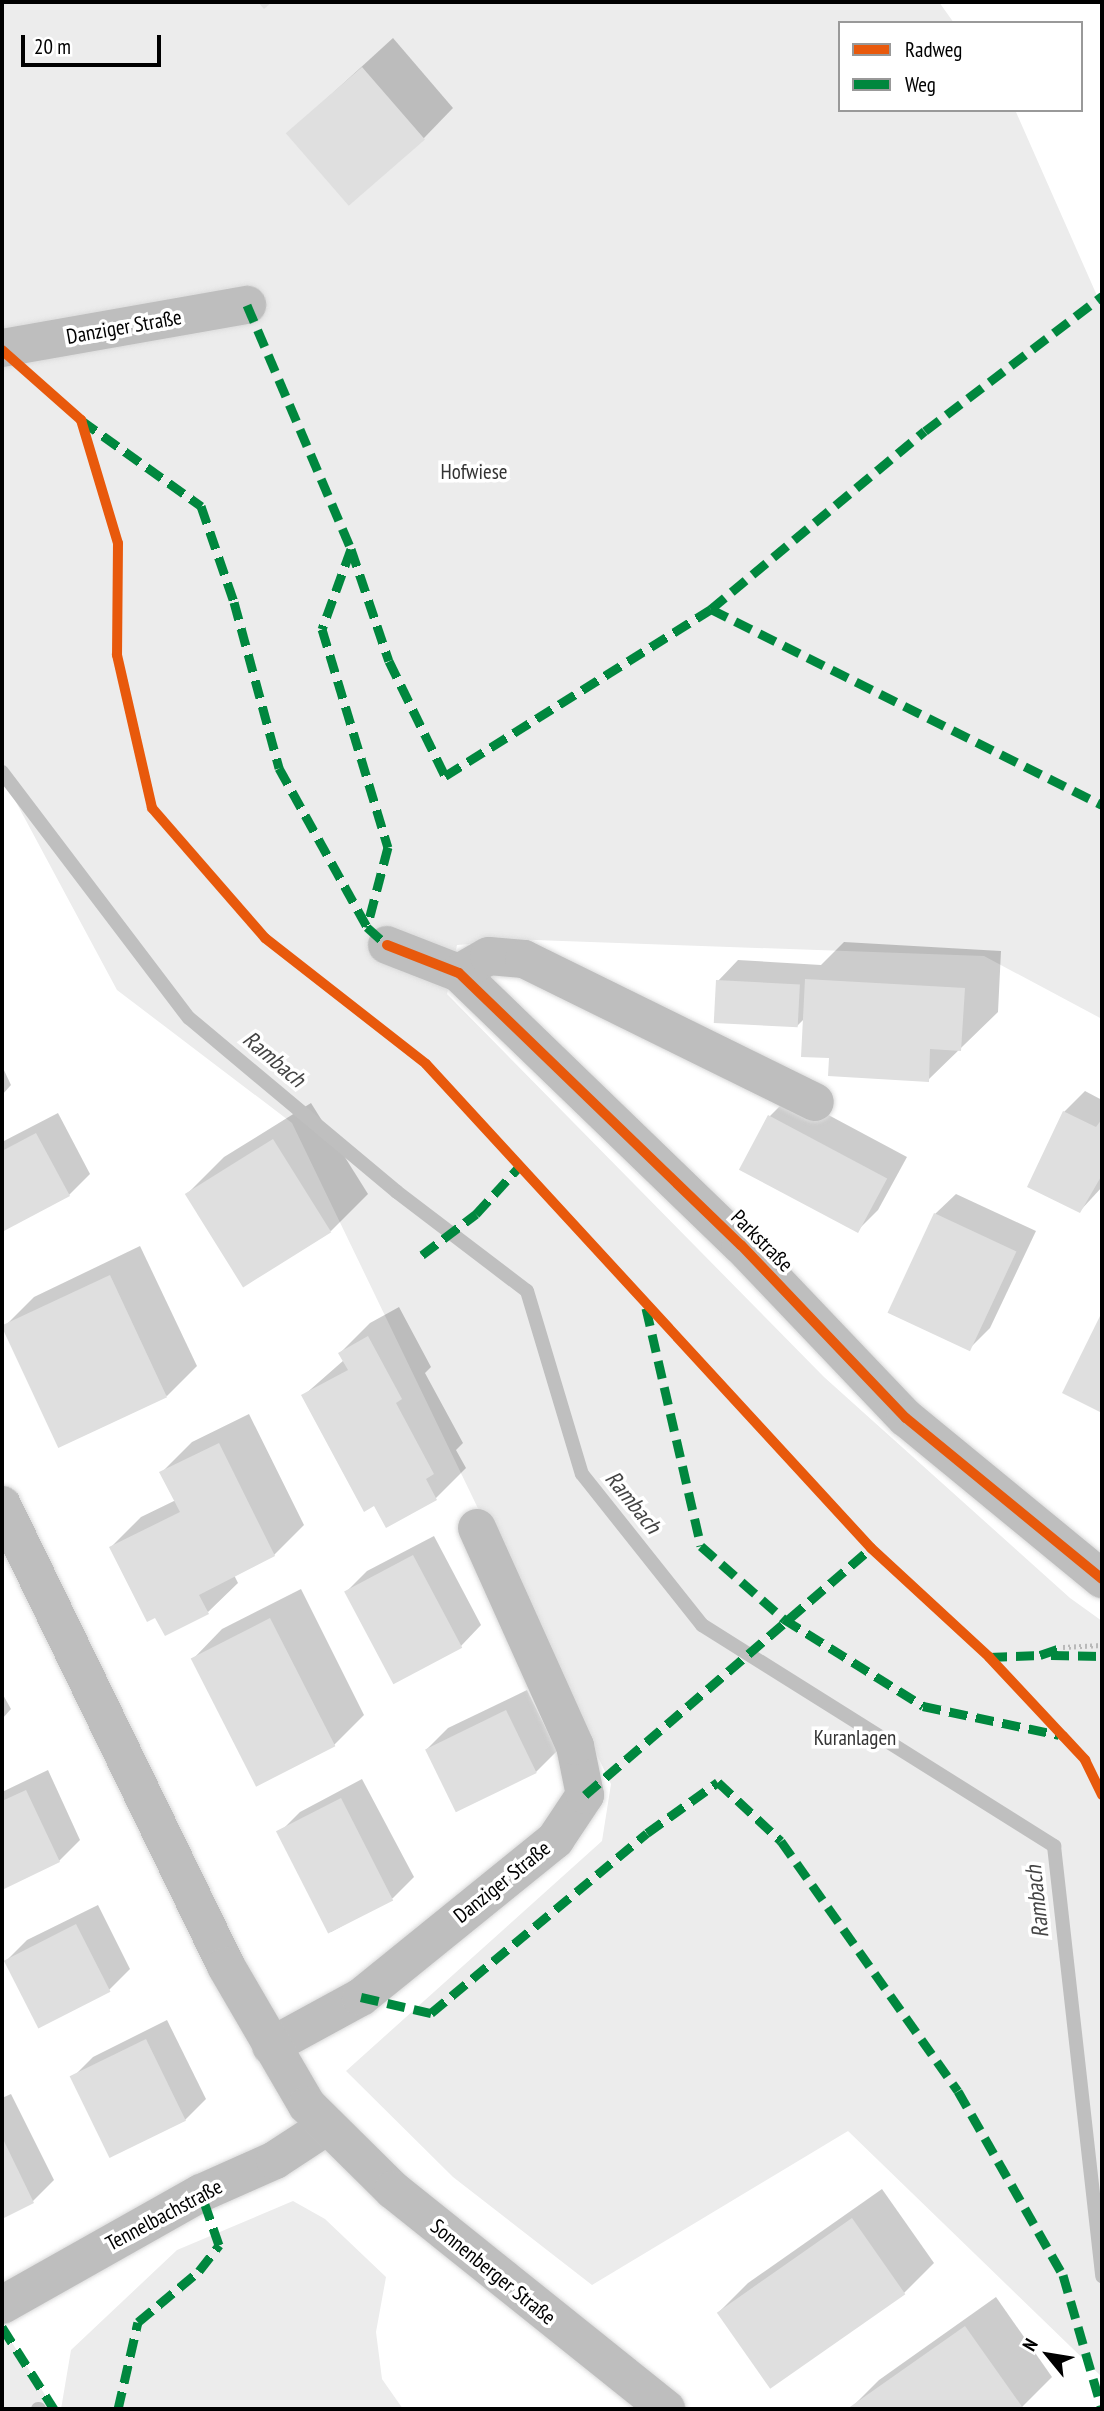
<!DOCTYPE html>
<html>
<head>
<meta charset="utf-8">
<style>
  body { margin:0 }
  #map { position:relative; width:1104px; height:2411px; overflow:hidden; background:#fff; font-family:"PT Sans Narrow",sans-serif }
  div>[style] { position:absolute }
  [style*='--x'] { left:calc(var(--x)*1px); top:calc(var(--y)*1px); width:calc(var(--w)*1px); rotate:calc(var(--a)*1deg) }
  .green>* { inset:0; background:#ececec }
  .shadow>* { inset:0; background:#0003 }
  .stream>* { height:14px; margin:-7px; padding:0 7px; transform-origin:7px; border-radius:7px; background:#bfbfbf }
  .building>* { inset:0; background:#dfdfdf; transform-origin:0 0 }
  .path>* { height:4.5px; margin-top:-2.25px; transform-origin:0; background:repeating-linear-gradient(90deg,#b9b9b9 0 2px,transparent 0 5.5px) }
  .roads { filter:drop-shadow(0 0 2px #dbdbdb) drop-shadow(0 0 2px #dbdbdb) }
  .minor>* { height:38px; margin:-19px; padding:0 19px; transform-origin:19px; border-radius:19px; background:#bebebe }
  .major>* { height:38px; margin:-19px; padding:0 19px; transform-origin:19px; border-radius:19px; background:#bebebe }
  .quiet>* { height:9px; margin-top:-4.5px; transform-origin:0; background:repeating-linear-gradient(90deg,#00873e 0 18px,transparent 0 27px) }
  .cycleway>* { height:10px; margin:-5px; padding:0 5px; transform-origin:5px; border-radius:5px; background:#e8590c }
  span { translate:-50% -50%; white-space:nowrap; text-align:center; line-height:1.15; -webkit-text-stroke:7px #fff; paint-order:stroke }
  .street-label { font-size:21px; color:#000 }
  .park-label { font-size:21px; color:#333 }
  .water-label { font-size:23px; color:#444; font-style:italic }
  .frame { position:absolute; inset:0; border:4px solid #000; pointer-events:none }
  .legend { position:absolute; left:838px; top:21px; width:245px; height:91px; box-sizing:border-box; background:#fff; border:2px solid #999; margin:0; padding:9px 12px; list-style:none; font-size:21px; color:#000 }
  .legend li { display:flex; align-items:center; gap:14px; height:35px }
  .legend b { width:35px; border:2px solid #999 }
  .north { position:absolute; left:1013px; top:2320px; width:70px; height:70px; -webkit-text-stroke:5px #fff; paint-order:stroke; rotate:300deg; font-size:19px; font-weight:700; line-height:28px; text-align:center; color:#000 }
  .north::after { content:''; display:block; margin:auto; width:24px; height:32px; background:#000; clip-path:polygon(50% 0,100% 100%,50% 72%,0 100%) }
  .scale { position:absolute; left:21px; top:35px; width:140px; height:32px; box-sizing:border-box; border:4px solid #000; border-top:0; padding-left:9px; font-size:21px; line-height:24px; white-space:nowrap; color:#000; -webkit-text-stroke:5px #fff; paint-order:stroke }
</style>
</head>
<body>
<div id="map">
  <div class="green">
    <div style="clip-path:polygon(2px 2px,939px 2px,954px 23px,840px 23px,840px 110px,1016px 112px,1102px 307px,1102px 1019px,984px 956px,535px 940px,457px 945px,447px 994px,824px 1377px,1070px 1598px,1102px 1621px,1102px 2377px,848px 2131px,592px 2285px,453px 2177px,346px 2071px,602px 1841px,611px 1784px,292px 1123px,117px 990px,2px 776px)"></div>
    <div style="clip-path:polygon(293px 2201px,325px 2219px,386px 2277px,376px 2332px,382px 2379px,403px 2409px,61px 2409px,71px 2350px,177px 2250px)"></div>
    <div style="clip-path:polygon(2px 2327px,54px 2409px,2px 2409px)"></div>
  </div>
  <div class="shadow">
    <div style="clip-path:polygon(393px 38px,453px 108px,424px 138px,289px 133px)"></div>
    <div style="clip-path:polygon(844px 942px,1001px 951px,998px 1012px,928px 1080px,831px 1057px,804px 1019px,797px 1026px,718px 981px,738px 960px,821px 965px)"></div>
    <div style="clip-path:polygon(2px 1066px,11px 1085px,2px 1095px)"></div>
    <div style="clip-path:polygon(1085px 1091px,1102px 1100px,1102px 1187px,1080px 1211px,1064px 1112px)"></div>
    <div style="clip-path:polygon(791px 1095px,907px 1157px,878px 1210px,857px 1231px,741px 1169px,770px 1116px)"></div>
    <div style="clip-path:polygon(311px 1103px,368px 1194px,331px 1231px,187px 1194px,224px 1157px)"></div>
    <div style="clip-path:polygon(58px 1113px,90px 1174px,69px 1195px,2px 1230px,2px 1142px)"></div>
    <div style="clip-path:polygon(956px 1194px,1036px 1231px,990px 1328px,969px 1349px,935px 1214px)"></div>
    <div style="clip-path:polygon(140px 1246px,197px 1366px,167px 1396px,4px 1327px,34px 1297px)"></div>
    <div style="clip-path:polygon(399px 1307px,431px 1367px,425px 1373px,463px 1443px,456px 1450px,466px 1468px,436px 1498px,387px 1525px,303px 1396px,344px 1360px,340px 1353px,370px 1323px)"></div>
    <div style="clip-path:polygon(249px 1414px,304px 1525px,274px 1555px,234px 1575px,238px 1583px,208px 1612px,111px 1547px,141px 1517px,176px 1500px,162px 1472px,192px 1442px)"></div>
    <div style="clip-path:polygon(434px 1536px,481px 1625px,461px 1646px,346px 1592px,367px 1571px)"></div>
    <div style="clip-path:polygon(301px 1589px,364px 1715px,334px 1745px,193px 1659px,222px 1629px)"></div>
    <div style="clip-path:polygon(527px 1690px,557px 1751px,536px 1772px,427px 1749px,448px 1728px)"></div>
    <div style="clip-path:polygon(2px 1693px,11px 1709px,2px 1719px)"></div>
    <div style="clip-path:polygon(48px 1770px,80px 1840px,59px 1861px,2px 1888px,2px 1792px)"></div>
    <div style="clip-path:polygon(362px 1779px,414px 1877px,393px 1898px,331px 1932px,279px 1833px,300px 1812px)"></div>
    <div style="clip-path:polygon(98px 1905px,130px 1969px,109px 1990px,6px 1961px,27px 1940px)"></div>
    <div style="clip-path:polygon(167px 2020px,206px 2099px,185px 2120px,72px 2078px,93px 2057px)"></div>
    <div style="clip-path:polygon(11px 2094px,54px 2180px,33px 2201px,2px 2217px,2px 2098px)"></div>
    <div style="clip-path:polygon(882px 2189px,934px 2263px,904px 2293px,719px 2312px,748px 2283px)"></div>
    <div style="clip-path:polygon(996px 2297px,1052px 2377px,1022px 2407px,850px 2409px,879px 2380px)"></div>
  </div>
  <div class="stream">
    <div style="--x:2;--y:772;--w:309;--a:52.8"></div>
    <div style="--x:189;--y:1018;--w:271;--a:39.9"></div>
    <div style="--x:397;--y:1192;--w:163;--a:37.3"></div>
    <div style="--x:527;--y:1291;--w:191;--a:73.3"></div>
    <div style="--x:582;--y:1474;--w:193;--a:51.5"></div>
    <div style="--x:702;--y:1625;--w:416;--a:32.1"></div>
    <div style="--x:1054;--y:1846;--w:433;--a:83.6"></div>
    <div style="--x:38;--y:2409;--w:1;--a:0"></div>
  </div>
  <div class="building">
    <div style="clip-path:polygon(258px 2px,272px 2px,264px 9px)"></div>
    <div style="left:362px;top:67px;width:96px;height:101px;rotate:49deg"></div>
    <div style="clip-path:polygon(805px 979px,965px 988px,961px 1051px,930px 1049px,929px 1082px,828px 1076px,829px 1058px,801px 1057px)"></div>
    <div style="left:716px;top:980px;width:84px;height:43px;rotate:3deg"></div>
    <div style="clip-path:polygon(1063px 1111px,1096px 1127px,1102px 1119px,1102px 1175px,1080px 1213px,1027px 1187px)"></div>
    <div style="left:768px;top:1115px;width:135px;height:62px;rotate:28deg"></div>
    <div style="clip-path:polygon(36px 1133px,70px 1196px,2px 1232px,2px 1151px)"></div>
    <div style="left:273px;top:1139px;width:110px;height:104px;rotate:58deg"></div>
    <div style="left:934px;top:1213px;width:91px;height:110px;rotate:25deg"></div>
    <div style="left:110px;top:1275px;width:135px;height:120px;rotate:65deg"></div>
    <div style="clip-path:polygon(1102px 1312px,1102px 1413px,1062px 1393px)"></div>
    <div style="clip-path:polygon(368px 1336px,402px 1399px,396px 1403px,434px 1474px,426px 1479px,437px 1500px,386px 1528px,374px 1506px,364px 1512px,301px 1395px,348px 1370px,338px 1353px)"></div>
    <div style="clip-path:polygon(219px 1443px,275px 1556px,199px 1595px,209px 1614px,165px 1636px,155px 1618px,147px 1622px,109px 1547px,180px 1512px,159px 1472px)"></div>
    <div style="left:413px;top:1555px;width:105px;height:78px;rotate:62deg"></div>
    <div style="left:270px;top:1618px;width:144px;height:89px;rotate:63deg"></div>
    <div style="left:506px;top:1710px;width:70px;height:90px;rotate:64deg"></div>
    <div style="clip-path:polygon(26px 1790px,60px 1862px,2px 1890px,2px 1801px)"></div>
    <div style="left:341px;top:1798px;width:115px;height:73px;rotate:63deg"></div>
    <div style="left:76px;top:1924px;width:76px;height:81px;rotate:63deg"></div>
    <div style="left:146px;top:2039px;width:91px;height:85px;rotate:64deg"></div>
    <div style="clip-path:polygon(2px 2137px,34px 2203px,2px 2219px)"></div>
    <div style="left:852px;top:2218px;width:93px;height:165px;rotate:55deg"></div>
    <div style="clip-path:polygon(965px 2326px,1023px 2408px,847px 2409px)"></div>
  </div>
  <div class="path">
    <div style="--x:1063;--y:1647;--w:39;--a:-3"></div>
  </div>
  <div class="roads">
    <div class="minor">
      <div style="--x:2;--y:348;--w:249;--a:-10"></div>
      <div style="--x:387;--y:945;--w:77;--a:21.3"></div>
      <div style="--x:459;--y:973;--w:392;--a:44"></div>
      <div style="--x:741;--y:1245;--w:239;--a:46.4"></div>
      <div style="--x:906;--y:1418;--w:254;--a:39.4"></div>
      <div style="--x:459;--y:973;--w:34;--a:-30"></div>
      <div style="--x:489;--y:956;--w:35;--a:5"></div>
      <div style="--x:524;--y:959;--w:324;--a:26.2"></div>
      <div style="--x:271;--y:2046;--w:102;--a:-28.6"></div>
      <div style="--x:361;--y:1997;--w:250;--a:-39"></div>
      <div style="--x:555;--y:1840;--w:54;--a:-56.3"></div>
      <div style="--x:585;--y:1795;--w:50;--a:-101.5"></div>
      <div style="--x:575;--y:1746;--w:239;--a:-114.2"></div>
      <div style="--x:2;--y:2305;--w:228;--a:-29.4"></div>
      <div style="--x:201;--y:2193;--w:81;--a:-24"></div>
      <div style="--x:275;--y:2160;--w:62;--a:-33.2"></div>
    </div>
    <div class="major">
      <div style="--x:2;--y:1505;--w:513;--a:64.08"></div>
      <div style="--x:226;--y:1966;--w:161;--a:59.8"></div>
      <div style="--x:307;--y:2105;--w:121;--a:44.7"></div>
      <div style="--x:393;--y:2190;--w:350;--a:38.7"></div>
    </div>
  </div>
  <div class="quiet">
    <div style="--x:247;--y:305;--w:265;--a:66.9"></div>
    <div style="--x:351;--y:549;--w:118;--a:71.3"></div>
    <div style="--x:389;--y:661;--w:128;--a:64"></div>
    <div style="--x:445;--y:776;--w:314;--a:-32.1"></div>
    <div style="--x:711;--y:609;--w:278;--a:-39.8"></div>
    <div style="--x:925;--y:431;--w:223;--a:-37.3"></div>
    <div style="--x:81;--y:420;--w:148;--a:35.6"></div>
    <div style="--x:201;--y:506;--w:102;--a:71"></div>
    <div style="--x:234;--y:602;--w:172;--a:74.8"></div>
    <div style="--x:279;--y:768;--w:182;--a:61"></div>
    <div style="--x:367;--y:927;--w:27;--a:42"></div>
    <div style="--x:351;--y:549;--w:85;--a:109.9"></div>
    <div style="--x:322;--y:629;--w:228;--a:73.2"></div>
    <div style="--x:388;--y:847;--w:83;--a:104.7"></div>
    <div style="--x:711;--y:609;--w:437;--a:26.6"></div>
    <div style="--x:422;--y:1255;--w:68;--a:-37.2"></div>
    <div style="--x:476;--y:1214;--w:62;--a:-47.6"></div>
    <div style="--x:646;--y:1308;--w:244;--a:77"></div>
    <div style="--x:701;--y:1546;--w:111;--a:41.3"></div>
    <div style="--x:784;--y:1619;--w:164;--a:32"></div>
    <div style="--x:923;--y:1706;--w:139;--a:12"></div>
    <div style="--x:1051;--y:1655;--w:51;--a:1.1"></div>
    <div style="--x:989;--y:1657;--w:51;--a:-2.2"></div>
    <div style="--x:1040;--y:1655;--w:24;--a:-19"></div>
    <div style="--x:585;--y:1795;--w:378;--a:-40.8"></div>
    <div style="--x:361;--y:1997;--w:72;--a:12.9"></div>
    <div style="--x:431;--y:2013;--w:281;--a:-39.8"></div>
    <div style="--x:647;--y:1833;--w:87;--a:-35.7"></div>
    <div style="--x:718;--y:1782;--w:86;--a:43.1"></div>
    <div style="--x:781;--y:1841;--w:306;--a:54.7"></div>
    <div style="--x:958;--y:2091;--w:212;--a:60.3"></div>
    <div style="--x:1063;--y:2275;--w:140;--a:73.8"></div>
    <div style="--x:2;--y:2327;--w:97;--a:57.6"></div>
    <div style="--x:118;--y:2409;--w:89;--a:-77.1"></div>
    <div style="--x:138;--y:2322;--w:80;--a:-39.9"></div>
    <div style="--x:199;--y:2271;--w:33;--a:-52"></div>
    <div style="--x:219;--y:2245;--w:55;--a:-109.1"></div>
  </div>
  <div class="cycleway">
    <div style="--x:2;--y:350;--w:106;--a:41.5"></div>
    <div style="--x:81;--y:420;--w:128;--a:73.3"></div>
    <div style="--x:118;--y:543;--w:112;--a:90.5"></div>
    <div style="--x:117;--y:655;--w:157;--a:77.1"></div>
    <div style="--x:152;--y:808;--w:172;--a:49"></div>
    <div style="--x:265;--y:938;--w:204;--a:38"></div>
    <div style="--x:426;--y:1064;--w:657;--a:47.4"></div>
    <div style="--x:871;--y:1548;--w:161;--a:42.7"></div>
    <div style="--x:989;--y:1657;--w:108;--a:46.9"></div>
    <div style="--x:1063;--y:1736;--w:33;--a:47"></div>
    <div style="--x:1085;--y:1760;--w:39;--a:64"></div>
    <div style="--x:387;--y:945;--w:77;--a:21.3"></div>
    <div style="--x:459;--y:973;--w:392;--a:44"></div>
    <div style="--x:741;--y:1245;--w:239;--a:46.4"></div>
    <div style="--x:906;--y:1418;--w:254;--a:39.4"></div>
  </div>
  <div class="street-label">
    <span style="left:124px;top:327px;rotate:-10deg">Danziger Straße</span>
    <span style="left:762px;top:1241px;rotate:45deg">Parkstraße</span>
    <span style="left:502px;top:1882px;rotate:-39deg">Danziger Straße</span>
    <span style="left:164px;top:2215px;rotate:-28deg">Tennelbachstraße</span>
    <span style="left:493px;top:2272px;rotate:39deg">Sonnenberger Straße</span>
  </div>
  <div class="park-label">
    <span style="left:474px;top:472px">Hofwiese</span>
    <span style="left:855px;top:1738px">Kuranlagen</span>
  </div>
  <div class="water-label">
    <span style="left:274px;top:1059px;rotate:40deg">Rambach</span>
    <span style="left:633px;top:1502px;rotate:51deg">Rambach</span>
    <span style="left:1037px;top:1902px;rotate:-96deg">Rambach</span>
  </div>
  <div class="frame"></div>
  <ul class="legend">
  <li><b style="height:9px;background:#e8590c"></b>Radweg</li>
  <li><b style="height:9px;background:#00873e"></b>Weg</li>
  </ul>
  <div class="north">N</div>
  <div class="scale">20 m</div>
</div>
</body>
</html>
